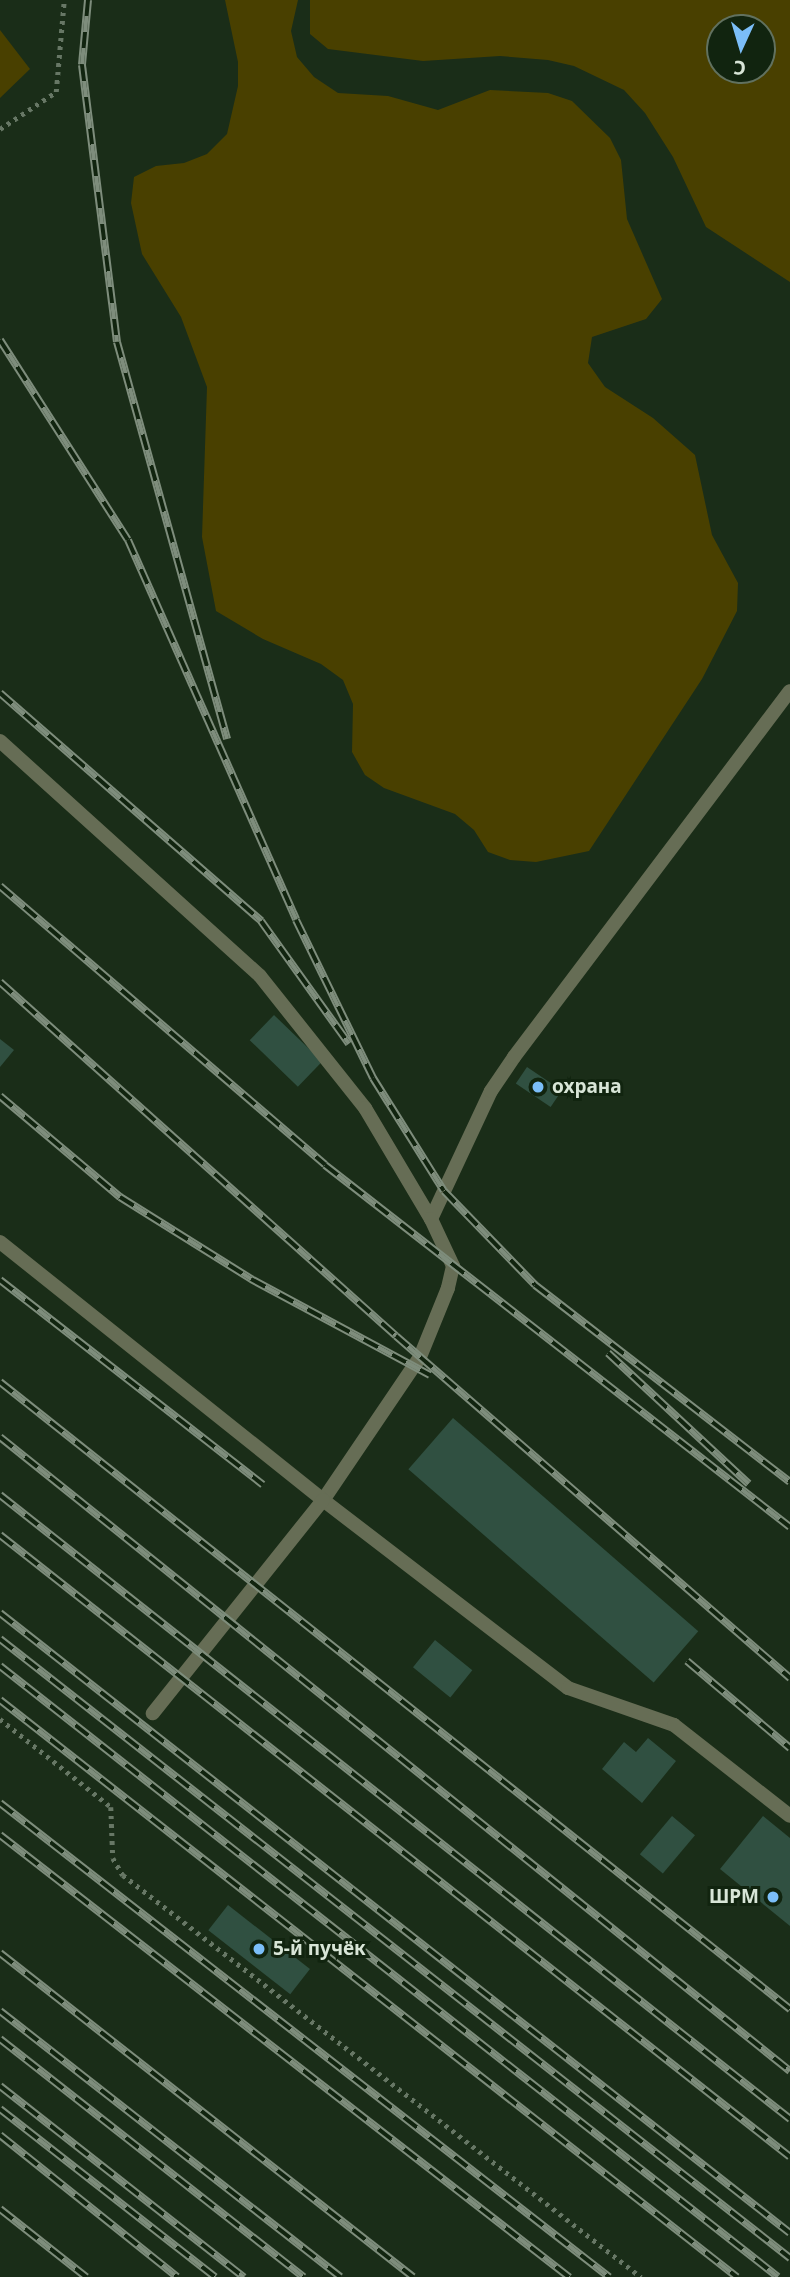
<!DOCTYPE html>
<html>
<head>
<meta charset="utf-8">
<style>
  body { margin:0 }
  #map { position:relative; width:790px; height:2277px; overflow:hidden; background:#1a2d18; font-family:"Noto Sans",sans-serif }
  div>[style] { position:absolute }
  [style*='--x'] { left:calc(var(--x)*1px); top:calc(var(--y)*1px); width:calc(var(--w)*1px); rotate:calc(var(--a)*1deg) }
  .green>* { inset:0; background:#494000 }
  .building>* { inset:0; background:#305041; transform-origin:0 0 }
  .path>* { height:4.5px; margin-top:-2.25px; transform-origin:0; background:repeating-linear-gradient(90deg,#677765 0 3.5px,transparent 0 8.5px) }
  .lane>* { height:14px; margin:-7px; padding:0 7px; transform-origin:7px; border-radius:7px; background:#666d55 }
  .rail>* { height:8px; margin-top:-4px; transform-origin:0; background:repeating-linear-gradient(90deg,#11240f 0 16px,#7e8d7c 0 32px); box-sizing:border-box; border-block:2px solid #7e8d7c }
  .dots>* { width:19px; height:19px; translate:-50% -50%; box-sizing:border-box; border:4px solid #11240f; border-radius:50% }
  span { translate:-50% -50%; white-space:nowrap; text-align:center; line-height:1.15; -webkit-text-stroke:6px #11240f; paint-order:stroke }
  .poi-label { font-size:19px; color:#d8e5d7; font-weight:700 }
  .left { translate:0 -50%; text-align:left }
  .right { translate:-100% -50%; text-align:right }
  .north { position:absolute; left:706px; top:14px; width:70px; height:70px; box-sizing:border-box; background:#11240f; border:2px solid #61715f; border-radius:50%; rotate:184deg; font-size:19px; font-weight:700; line-height:28px; text-align:center; color:#d8e5d7 }
  .north::after { content:''; display:block; margin:auto; width:24px; height:32px; background:#7bbef8; clip-path:polygon(50% 0,100% 100%,50% 72%,0 100%) }
</style>
</head>
<body>
<div id="map">
  <div class="green">
    <div style="clip-path:polygon(225px 0,298px 0,291px 31px,297px 57px,314px 77px,338px 93px,388px 96px,438px 110px,490px 90px,548px 93px,572px 101px,610px 138px,621px 160px,627px 219px,662px 299px,646px 319px,592px 337px,588px 363px,605px 387px,653px 418px,695px 455px,712px 535px,738px 583px,737px 611px,702px 679px,589px 851px,536px 862px,510px 860px,488px 852px,474px 830px,455px 814px,384px 788px,365px 775px,352px 752px,353px 704px,343px 680px,321px 664px,263px 639px,216px 611px,202px 537px,207px 387px,181px 317px,142px 254px,131px 203px,134px 177px,156px 166px,184px 163px,207px 154px,227px 134px,238px 86px,238px 62px)"></div>
    <div style="clip-path:polygon(evenodd,310px 0,790px 0,790px 282px,706px 227px,673px 157px,645px 113px,624px 90px,574px 66px,548px 60px,500px 56px,423px 61px,328px 49px,310px 34px,310px 0,720px 28px,762px 28px,762px 70px,720px 70px,720px 28px)"></div>
    <div style="clip-path:polygon(0 30px,30px 69px,0 98px)"></div>
  </div>
  <div class="building">
    <div style="left:274px;top:1015px;width:67px;height:35px;rotate:44deg"></div>
    <div style="clip-path:polygon(0 1039px,14px 1050px,0 1067px)"></div>
    <div style="left:527px;top:1067px;width:42px;height:20px;rotate:34deg"></div>
    <div style="left:453px;top:1418px;width:325px;height:68px;rotate:41deg"></div>
    <div style="left:435px;top:1640px;width:48px;height:35px;rotate:39deg"></div>
    <div style="clip-path:polygon(648px 1738px,676px 1761px,642px 1803px,602px 1769px,624px 1742px,636px 1752px)"></div>
    <div style="left:672px;top:1816px;width:30px;height:50px;rotate:40deg"></div>
    <div style="clip-path:polygon(763px 1816px,790px 1838px,790px 1926px,720px 1869px)"></div>
    <div style="left:228px;top:1905px;width:104px;height:32px;rotate:38deg"></div>
  </div>
  <div class="path">
    <div style="--x:0;--y:129;--w:67;--a:-33.5"></div>
    <div style="--x:56;--y:92;--w:92;--a:-85"></div>
    <div style="--x:0;--y:1719;--w:142;--a:38.4"></div>
    <div style="--x:111;--y:1807;--w:51;--a:87.8"></div>
    <div style="--x:113;--y:1858;--w:20;--a:60"></div>
    <div style="--x:123;--y:1875;--w:656;--a:37.81"></div>
  </div>
  <div class="lane">
    <div style="--x:0;--y:741;--w:350;--a:42.1"></div>
    <div style="--x:260;--y:976;--w:169;--a:51.5"></div>
    <div style="--x:365;--y:1108;--w:129;--a:59.3"></div>
    <div style="--x:431;--y:1219;--w:141;--a:-64.9"></div>
    <div style="--x:491;--y:1091;--w:41;--a:-55.9"></div>
    <div style="--x:514;--y:1057;--w:458;--a:-53"></div>
    <div style="--x:431;--y:1219;--w:52;--a:64.9"></div>
    <div style="--x:453;--y:1266;--w:23;--a:103"></div>
    <div style="--x:448;--y:1288;--w:74;--a:112.1"></div>
    <div style="--x:420;--y:1357;--w:173;--a:124.1"></div>
    <div style="--x:323;--y:1500;--w:309;--a:37.5"></div>
    <div style="--x:568;--y:1688;--w:112;--a:19.2"></div>
    <div style="--x:674;--y:1725;--w:147;--a:38.1"></div>
    <div style="--x:0;--y:1242;--w:413;--a:38.6"></div>
    <div style="--x:323;--y:1500;--w:273;--a:128.6"></div>
  </div>
  <div class="rail">
    <div style="--x:88;--y:0;--w:65;--a:95.3"></div>
    <div style="--x:82;--y:65;--w:279;--a:82.8"></div>
    <div style="--x:117;--y:342;--w:412;--a:74.5"></div>
    <div style="--x:0;--y:340;--w:237;--a:57.4"></div>
    <div style="--x:128;--y:540;--w:415;--a:66.1"></div>
    <div style="--x:296;--y:920;--w:176;--a:64"></div>
    <div style="--x:373;--y:1078;--w:133;--a:57.9"></div>
    <div style="--x:444;--y:1191;--w:131;--a:45.9"></div>
    <div style="--x:535;--y:1285;--w:322;--a:37.7"></div>
    <div style="--x:0;--y:693;--w:347;--a:41.1"></div>
    <div style="--x:261;--y:921;--w:151;--a:54.4"></div>
    <div style="--x:0;--y:886;--w:428;--a:40.6"></div>
    <div style="--x:325;--y:1165;--w:589;--a:37.9"></div>
    <div style="--x:0;--y:982;--w:531;--a:41.79"></div>
    <div style="--x:396;--y:1336;--w:522;--a:40.96"></div>
    <div style="--x:0;--y:1096;--w:157;--a:40.1"></div>
    <div style="--x:120;--y:1197;--w:155;--a:32"></div>
    <div style="--x:251;--y:1279;--w:203;--a:28.2"></div>
    <div style="--x:0;--y:1280;--w:333;--a:37.9"></div>
    <div style="--x:608;--y:1353;--w:192;--a:42.9"></div>
    <div style="--x:0;--y:1382;--w:1009;--a:38.44"></div>
    <div style="--x:0;--y:1437;--w:1013;--a:38.75"></div>
    <div style="--x:0;--y:1495;--w:1007;--a:38.3"></div>
    <div style="--x:0;--y:1535;--w:1005;--a:38.21"></div>
    <div style="--x:0;--y:1613;--w:1004;--a:38.13"></div>
    <div style="--x:0;--y:1639;--w:1004;--a:38.08"></div>
    <div style="--x:687;--y:1661;--w:135;--a:40.2"></div>
    <div style="--x:0;--y:1666;--w:989;--a:38.14"></div>
    <div style="--x:0;--y:1700;--w:936;--a:38.06"></div>
    <div style="--x:0;--y:1803;--w:772;--a:37.89"></div>
    <div style="--x:0;--y:1835;--w:721;--a:37.84"></div>
    <div style="--x:0;--y:1953;--w:525;--a:38.11"></div>
    <div style="--x:0;--y:2011;--w:432;--a:38"></div>
    <div style="--x:0;--y:2039;--w:386;--a:38.1"></div>
    <div style="--x:0;--y:2086;--w:310;--a:38.1"></div>
    <div style="--x:0;--y:2109;--w:273;--a:38"></div>
    <div style="--x:0;--y:2135;--w:227;--a:38.7"></div>
    <div style="--x:0;--y:2209;--w:110;--a:38.3"></div>
  </div>
  <div class="dots">
    <div style="left:538px;top:1087px;background:#7bbef8"></div>
    <div style="left:773px;top:1897px;background:#7bbef8"></div>
    <div style="left:259px;top:1949px;background:#7bbef8"></div>
  </div>
  <div class="poi-label">
    <span class="left" style="left:552px;top:1087px">охрана</span>
    <span class="right" style="left:759px;top:1897px">ШРМ</span>
    <span class="left" style="left:273px;top:1949px">5-й пучёк</span>
  </div>
  <div class="north">С</div>
</div>
</body>
</html>
